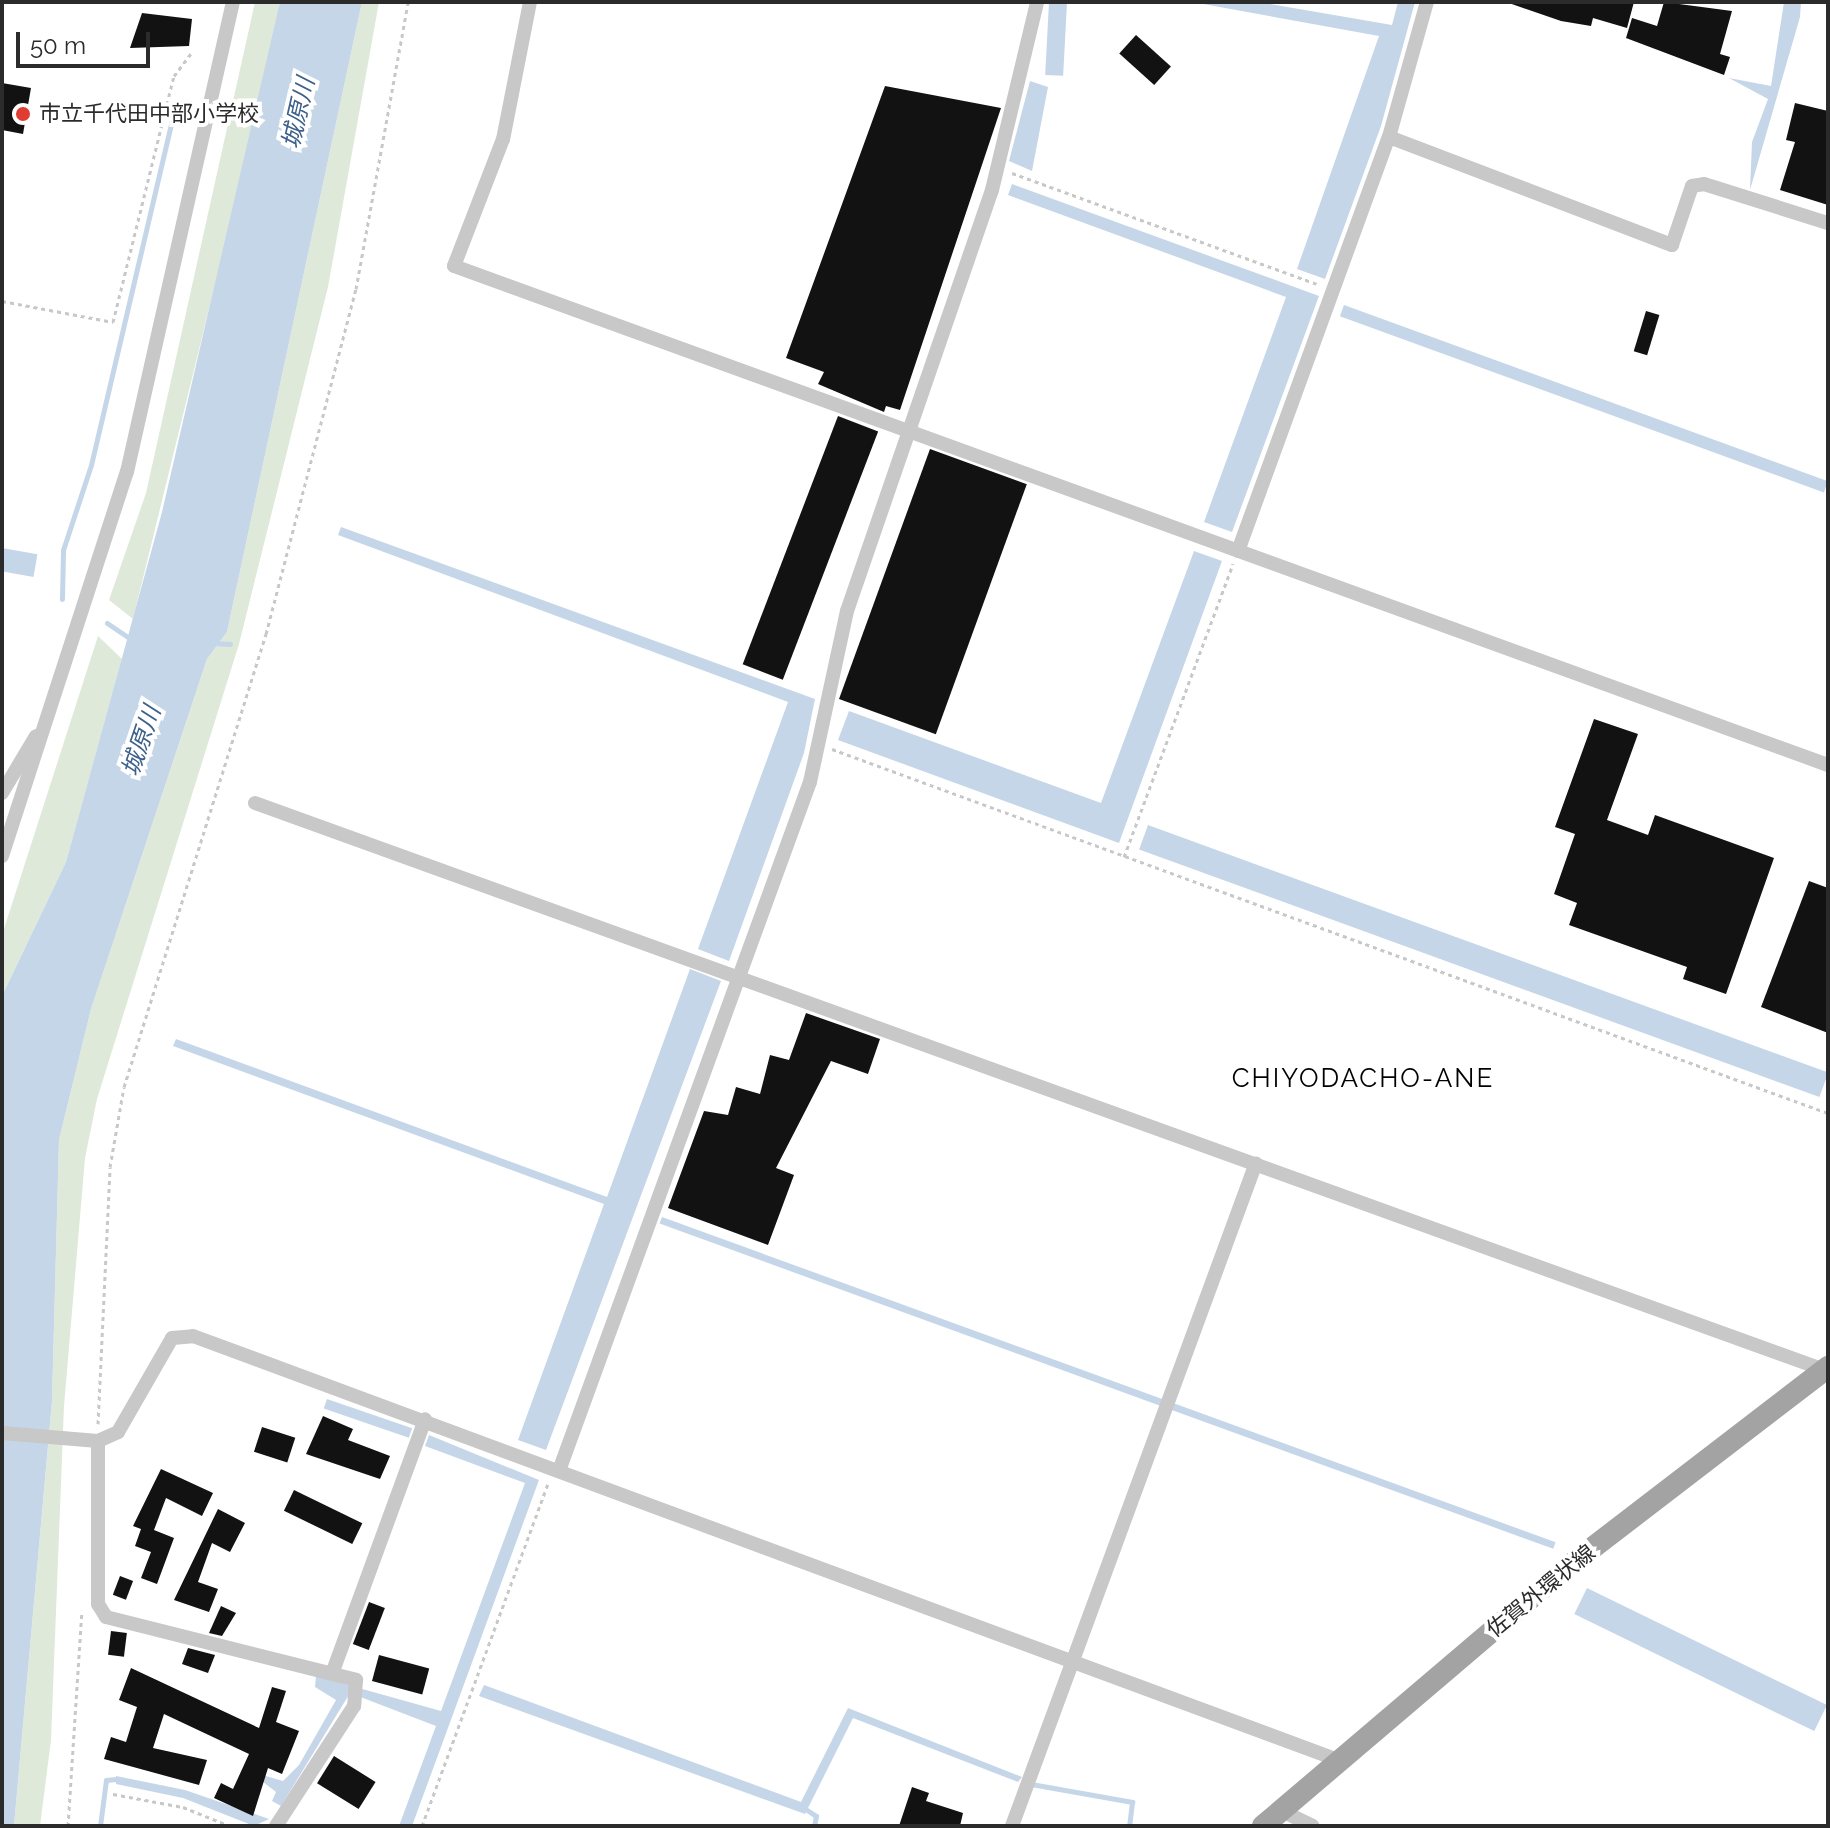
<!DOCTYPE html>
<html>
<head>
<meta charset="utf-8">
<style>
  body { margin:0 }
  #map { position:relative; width:1830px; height:1828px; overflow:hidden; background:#fff; font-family:Raleway,"Noto Sans JP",sans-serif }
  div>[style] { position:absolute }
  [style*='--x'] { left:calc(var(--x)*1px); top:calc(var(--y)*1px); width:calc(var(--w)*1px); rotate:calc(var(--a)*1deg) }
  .green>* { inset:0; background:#dfe9d9 }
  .water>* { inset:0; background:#c5d6e9; transform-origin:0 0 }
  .stream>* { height:5px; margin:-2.5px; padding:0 2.5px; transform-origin:2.5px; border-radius:2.5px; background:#c5d6e9 }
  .building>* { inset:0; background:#121212; transform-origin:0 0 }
  .path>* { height:3px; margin-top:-1.5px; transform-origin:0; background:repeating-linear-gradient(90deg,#c8c8c8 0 4px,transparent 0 8px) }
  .street>* { height:14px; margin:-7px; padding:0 7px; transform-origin:7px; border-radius:7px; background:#c8c8c8 }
  .primary>* { height:22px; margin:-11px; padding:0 11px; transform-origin:11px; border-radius:11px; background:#a3a3a3 }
  .dots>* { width:22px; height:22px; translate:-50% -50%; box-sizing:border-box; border:4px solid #fff; border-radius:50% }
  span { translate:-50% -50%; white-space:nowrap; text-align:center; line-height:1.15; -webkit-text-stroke:8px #fff; paint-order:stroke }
  .poi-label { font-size:22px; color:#2b2b2b }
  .left { translate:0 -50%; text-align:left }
  .street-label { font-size:22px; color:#2b2b2b }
  .water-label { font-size:24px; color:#3d618a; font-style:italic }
  .quarter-label { font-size:26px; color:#000; letter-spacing:2px }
  .frame { position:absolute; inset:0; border:4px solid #2b2b2b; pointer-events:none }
  .scale { position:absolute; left:16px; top:32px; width:134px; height:36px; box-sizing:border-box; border:4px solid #2b2b2b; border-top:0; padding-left:10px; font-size:24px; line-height:28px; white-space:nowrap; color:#2b2b2b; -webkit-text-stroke:6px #fff; paint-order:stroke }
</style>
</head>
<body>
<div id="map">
  <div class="green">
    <div style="clip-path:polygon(255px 2px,280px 2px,270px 60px,133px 619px,109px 600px,146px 493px)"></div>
    <div style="clip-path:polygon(362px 2px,379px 2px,328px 287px,239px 644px,97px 1099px,85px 1158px,64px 1406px,51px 1740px,40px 1826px,14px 1826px,52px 1401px,59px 1140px,91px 1009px,207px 659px,227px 632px)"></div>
    <div style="clip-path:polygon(98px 636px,122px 659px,66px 862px,2px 996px,2px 935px)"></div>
  </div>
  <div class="water">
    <div style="clip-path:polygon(280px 2px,362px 2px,227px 632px,207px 659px,91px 1009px,59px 1140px,52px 1401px,14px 1826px,2px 1826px,2px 996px,66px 862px,162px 512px)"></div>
    <div style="left:1049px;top:2px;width:18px;height:73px;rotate:3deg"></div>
    <div style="clip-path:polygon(1192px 2px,1259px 2px,1392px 25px,1398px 2px,1415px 2px,1381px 126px,1325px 279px,1297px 269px,1379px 36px)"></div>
    <div style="clip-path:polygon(1784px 2px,1801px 2px,1800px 17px,1750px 190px,1752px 142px,1768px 99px,1729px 78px,1771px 86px)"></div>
    <div style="clip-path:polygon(1030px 81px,1048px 87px,1032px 171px,1009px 161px)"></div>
    <div style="clip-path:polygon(1012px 184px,1319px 296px,1232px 532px,1204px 522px,1286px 297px,1008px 195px)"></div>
    <div style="left:1344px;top:305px;width:515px;height:12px;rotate:20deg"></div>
    <div style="clip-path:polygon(341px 527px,815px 699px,804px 753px,729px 961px,698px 949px,788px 702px,338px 535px)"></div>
    <div style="left:2px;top:548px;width:36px;height:23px;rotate:10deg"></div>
    <div style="clip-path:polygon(1194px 551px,1222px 561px,1119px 843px,838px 740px,849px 711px,1101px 803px)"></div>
    <div style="left:1148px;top:825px;width:724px;height:26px;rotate:20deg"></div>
    <div style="clip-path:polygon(690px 969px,721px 981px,546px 1450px,518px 1440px,604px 1204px,173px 1046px,176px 1039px,607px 1197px)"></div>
    <div style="left:662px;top:1217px;width:951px;height:7px;rotate:20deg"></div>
    <div style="left:327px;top:1399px;width:90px;height:10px;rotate:19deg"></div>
    <div style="clip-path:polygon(429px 1435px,539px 1480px,412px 1826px,399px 1826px,436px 1726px,350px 1693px,281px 1806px,272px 1801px,276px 1792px,249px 1771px,283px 1781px,299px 1765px,336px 1700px,315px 1687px,316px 1676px,441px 1711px,525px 1483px,425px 1446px)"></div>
    <div style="left:1587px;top:1588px;width:267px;height:29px;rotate:26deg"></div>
    <div style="clip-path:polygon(484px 1685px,801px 1802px,848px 1708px,1022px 1777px,1018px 1782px,853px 1718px,805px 1814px,479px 1696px)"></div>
    <div style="clip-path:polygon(116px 1776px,185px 1790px,269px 1819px,254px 1826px,183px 1798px,116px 1784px)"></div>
  </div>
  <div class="stream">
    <div style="--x:62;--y:599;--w:49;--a:-88.8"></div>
    <div style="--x:63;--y:550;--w:89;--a:-71.8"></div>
    <div style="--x:91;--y:465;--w:373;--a:-76.8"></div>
    <div style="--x:107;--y:623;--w:29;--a:34"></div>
    <div style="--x:213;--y:643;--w:17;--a:3"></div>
    <div style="--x:1031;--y:1784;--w:103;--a:10.1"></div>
    <div style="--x:1132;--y:1802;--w:24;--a:97"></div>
    <div style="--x:807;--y:1810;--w:11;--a:34"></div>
    <div style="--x:816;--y:1816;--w:10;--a:101"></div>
    <div style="--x:100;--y:1826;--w:46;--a:-82.6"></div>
    <div style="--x:106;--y:1780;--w:10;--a:-6"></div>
  </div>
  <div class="building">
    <div style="clip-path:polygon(1506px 2px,1634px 2px,1627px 28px,1593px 18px,1591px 26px,1561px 21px)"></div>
    <div style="clip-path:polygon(1664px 2px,1732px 11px,1720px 54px,1730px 57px,1724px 75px,1626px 38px,1632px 18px,1657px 26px)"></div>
    <div style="clip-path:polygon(142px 13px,192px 19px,189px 46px,130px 48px)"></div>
    <div style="left:1136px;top:35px;width:47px;height:25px;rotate:42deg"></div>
    <div style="clip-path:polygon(2px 83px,31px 88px,23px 134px,2px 130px)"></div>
    <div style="clip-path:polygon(885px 86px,1001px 108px,900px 410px,886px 406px,884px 412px,818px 384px,824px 372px,786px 358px)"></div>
    <div style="clip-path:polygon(1795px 103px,1828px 111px,1828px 205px,1780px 190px,1795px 142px,1786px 140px)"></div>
    <div style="left:1646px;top:311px;width:14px;height:42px;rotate:17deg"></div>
    <div style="left:838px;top:416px;width:43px;height:266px;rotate:21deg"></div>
    <div style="left:930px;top:449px;width:103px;height:266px;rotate:20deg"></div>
    <div style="clip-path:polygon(1594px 719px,1638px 734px,1607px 820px,1648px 835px,1655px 815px,1774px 858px,1726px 994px,1683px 979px,1687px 967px,1569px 925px,1577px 903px,1554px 894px,1575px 834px,1555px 827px)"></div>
    <div style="clip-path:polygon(1809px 881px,1828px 888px,1828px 1033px,1761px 1007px)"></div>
    <div style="clip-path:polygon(806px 1013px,880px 1039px,868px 1074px,831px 1061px,776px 1168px,794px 1175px,768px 1245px,668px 1208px,704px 1111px,728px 1115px,736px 1087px,760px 1094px,770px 1055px,789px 1060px)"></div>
    <div style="clip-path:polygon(323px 1416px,353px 1429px,348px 1440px,390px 1456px,380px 1479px,306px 1454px)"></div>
    <div style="left:262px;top:1427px;width:35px;height:26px;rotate:18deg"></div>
    <div style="clip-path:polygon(161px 1469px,213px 1493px,202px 1516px,166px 1498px,154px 1530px,174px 1538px,157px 1584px,141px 1578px,151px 1552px,135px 1546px,141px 1529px,133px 1526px)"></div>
    <div style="left:294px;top:1490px;width:76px;height:23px;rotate:26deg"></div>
    <div style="clip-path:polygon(218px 1509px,245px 1523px,230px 1552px,212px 1543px,198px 1582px,218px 1589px,209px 1612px,174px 1600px)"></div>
    <div style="left:120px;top:1576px;width:14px;height:20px;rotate:21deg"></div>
    <div style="left:369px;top:1602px;width:17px;height:45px;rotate:21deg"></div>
    <div style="clip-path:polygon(221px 1606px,236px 1613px,222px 1636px,209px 1633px)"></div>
    <div style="left:111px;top:1631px;width:16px;height:24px;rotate:7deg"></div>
    <div style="clip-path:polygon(188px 1648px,215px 1655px,208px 1673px,182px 1664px)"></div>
    <div style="left:379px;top:1655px;width:52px;height:27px;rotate:15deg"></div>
    <div style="clip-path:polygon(131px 1668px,259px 1728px,272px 1687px,286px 1691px,276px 1722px,299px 1731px,282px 1774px,268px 1768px,253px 1816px,214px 1798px,221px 1783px,233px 1789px,249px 1754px,164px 1714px,153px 1748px,207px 1760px,199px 1785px,104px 1759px,111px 1737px,126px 1742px,137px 1707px,119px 1700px)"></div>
    <div style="left:334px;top:1756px;width:49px;height:32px;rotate:32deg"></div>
    <div style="clip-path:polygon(912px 1787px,929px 1793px,926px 1801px,963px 1813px,960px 1826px,899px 1826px)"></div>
  </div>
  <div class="path">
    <div style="--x:1012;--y:173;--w:325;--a:20"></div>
    <div style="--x:2;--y:301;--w:113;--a:10.7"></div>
    <div style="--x:113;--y:322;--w:253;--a:-76.1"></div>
    <div style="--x:174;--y:76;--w:31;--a:-53"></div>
    <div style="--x:832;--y:749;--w:1060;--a:20.08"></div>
    <div style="--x:1124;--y:857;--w:313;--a:-69.6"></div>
    <div style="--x:98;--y:1424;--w:257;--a:-87.3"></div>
    <div style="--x:110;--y:1167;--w:81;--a:-80.1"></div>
    <div style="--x:124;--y:1087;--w:475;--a:-72.6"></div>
    <div style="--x:266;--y:634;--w:357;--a:-75.4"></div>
    <div style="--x:356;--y:289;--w:292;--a:-79.7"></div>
    <div style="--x:113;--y:1794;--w:71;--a:10.5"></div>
    <div style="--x:183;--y:1807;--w:51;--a:22"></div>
    <div style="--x:68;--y:1826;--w:216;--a:-86.3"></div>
    <div style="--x:422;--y:1826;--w:364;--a:-69.8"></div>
  </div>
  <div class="street">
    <div style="--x:530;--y:2;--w:140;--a:101.1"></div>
    <div style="--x:503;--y:139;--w:136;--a:111.1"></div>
    <div style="--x:454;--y:266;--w:1462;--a:19.96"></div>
    <div style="--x:1389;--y:137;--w:303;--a:20.9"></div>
    <div style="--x:1672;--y:245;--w:62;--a:-71.3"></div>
    <div style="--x:1692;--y:186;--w:12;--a:-9"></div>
    <div style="--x:1704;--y:184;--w:130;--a:17.5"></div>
    <div style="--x:1238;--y:551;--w:441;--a:-70"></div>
    <div style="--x:1389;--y:137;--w:140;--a:-74.3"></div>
    <div style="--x:2;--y:793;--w:66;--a:-59.2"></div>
    <div style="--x:255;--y:803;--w:1669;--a:19.86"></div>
    <div style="--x:2;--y:856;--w:404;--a:-72"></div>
    <div style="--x:127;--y:472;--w:482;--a:-77.3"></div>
    <div style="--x:2;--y:1433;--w:96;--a:4.8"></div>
    <div style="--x:98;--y:1441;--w:22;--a:-24"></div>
    <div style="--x:118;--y:1432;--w:108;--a:-60.1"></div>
    <div style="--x:172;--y:1338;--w:21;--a:-5"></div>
    <div style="--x:193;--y:1336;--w:1221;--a:20.32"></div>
    <div style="--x:98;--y:1441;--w:163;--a:90"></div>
    <div style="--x:98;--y:1604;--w:15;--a:58"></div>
    <div style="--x:106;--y:1617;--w:258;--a:14.1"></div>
    <div style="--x:356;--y:1680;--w:26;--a:94"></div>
    <div style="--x:354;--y:1706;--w:143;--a:123"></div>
    <div style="--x:560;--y:1468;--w:730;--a:-69.98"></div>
    <div style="--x:810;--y:782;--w:175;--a:-77.8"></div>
    <div style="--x:847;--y:611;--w:445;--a:-71"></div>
    <div style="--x:992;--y:190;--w:193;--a:-76.5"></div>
    <div style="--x:333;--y:1671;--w:268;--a:-69.9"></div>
    <div style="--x:1282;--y:1811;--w:34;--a:26"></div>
    <div style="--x:1012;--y:1826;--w:706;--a:-69.8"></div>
  </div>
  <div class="primary">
    <div style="--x:1263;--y:1826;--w:392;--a:-40.4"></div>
    <div style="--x:1561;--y:1572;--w:337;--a:-37.5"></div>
  </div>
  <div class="dots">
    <div style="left:23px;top:114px;background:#df3d31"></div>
  </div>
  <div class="poi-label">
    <span class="left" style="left:39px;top:114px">市立千代田中部小学校</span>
  </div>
  <div class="street-label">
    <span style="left:1541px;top:1591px;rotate:-39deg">佐賀外環状線</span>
  </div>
  <div class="water-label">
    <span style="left:298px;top:113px;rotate:-77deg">城原川</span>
    <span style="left:141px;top:741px;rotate:-71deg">城原川</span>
  </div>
  <div class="quarter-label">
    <span style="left:1363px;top:1079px">CHIYODACHO-ANE</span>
  </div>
  <div class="frame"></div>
  <div class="scale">50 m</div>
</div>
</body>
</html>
